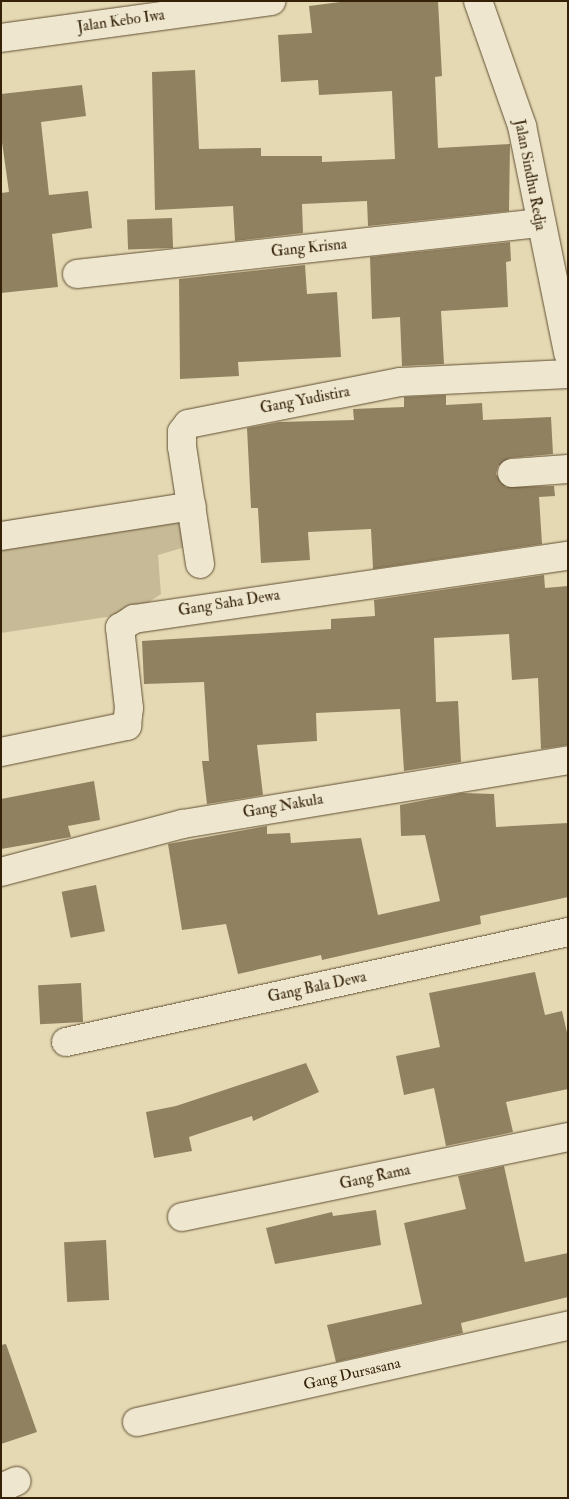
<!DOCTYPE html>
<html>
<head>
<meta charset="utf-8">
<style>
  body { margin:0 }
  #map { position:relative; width:569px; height:1499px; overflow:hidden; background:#e5d9b3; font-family:"IM FELL Double Pica",serif }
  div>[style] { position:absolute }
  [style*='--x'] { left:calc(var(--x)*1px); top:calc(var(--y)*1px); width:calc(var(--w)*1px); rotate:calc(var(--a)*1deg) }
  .green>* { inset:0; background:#c7ba96 }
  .building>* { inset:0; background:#908161; transform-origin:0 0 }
  .roads { filter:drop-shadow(0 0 1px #604f33) drop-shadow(0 0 1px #604f33) }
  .minor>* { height:28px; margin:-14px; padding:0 14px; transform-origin:14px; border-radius:14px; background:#eee6ce }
  .tertiary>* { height:28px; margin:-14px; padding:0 14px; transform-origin:14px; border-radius:14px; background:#eee6ce }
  span { translate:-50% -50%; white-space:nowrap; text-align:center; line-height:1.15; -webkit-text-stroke:4.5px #eee6ce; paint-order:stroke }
  .street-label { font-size:15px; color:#342108 }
  .frame { position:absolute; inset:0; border:2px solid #342108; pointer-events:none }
</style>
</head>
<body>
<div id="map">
  <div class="green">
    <div style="clip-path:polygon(189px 493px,202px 542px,158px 555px,161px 594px,133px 613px,1px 633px,1px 521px)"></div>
  </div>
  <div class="building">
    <div style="clip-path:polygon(348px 1px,438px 1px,442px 76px,435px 77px,438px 148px,510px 144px,509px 211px,368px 226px,367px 201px,302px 204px,303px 233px,235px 241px,233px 206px,155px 210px,152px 72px,195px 70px,199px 149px,261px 148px,261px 156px,322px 156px,322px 162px,395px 159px,392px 91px,319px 95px,318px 80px,281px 82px,278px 35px,312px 33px,309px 6px)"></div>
    <div style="clip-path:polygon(82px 85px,86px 116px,41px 122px,49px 195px,88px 191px,92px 228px,52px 234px,58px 287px,1px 293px,1px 193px,9px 192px,1px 135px,1px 94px)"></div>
    <div style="left:172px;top:218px;width:30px;height:45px;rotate:88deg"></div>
    <div style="clip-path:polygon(510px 242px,511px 261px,506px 262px,508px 307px,441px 311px,444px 364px,402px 366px,400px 317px,372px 319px,370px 257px)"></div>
    <div style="clip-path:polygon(305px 265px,307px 294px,337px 292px,341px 357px,238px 362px,239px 376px,180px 379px,179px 279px)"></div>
    <div style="clip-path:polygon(446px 395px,446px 405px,482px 403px,483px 420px,551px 417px,553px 454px,510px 458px,498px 466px,496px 474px,506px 487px,554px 486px,555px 496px,539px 497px,542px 544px,373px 569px,371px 529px,308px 532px,310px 560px,261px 563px,258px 508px,251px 508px,247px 428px,279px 422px,354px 420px,353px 409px,404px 407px,404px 397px)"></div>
    <div style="clip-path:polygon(544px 575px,545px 588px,568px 586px,568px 745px,541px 749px,538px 678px,512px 680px,509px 634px,434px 638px,436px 702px,458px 701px,461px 762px,404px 771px,400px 709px,316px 713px,317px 741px,257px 745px,263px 795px,207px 804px,202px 761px,209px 761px,204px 682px,144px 684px,142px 641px,331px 629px,331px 619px,375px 616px,374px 600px)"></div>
    <div style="clip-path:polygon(94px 781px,100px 820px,68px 826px,71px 837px,1px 849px,1px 799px)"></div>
    <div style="clip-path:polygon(462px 793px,494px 794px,496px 827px,568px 823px,568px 897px,480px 916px,481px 924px,322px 960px,321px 955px,238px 974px,226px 924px,182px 930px,168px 844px,267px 826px,267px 834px,290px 833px,291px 843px,361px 838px,378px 915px,440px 901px,425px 835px,401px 836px,400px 805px)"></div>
    <div style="left:96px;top:885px;width:47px;height:35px;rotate:79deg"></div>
    <div style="clip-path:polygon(535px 972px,545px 1015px,562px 1011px,568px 1037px,568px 1089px,506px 1102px,513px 1132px,446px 1146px,434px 1088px,404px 1095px,396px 1056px,440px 1047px,429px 993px)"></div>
    <div style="left:81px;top:983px;width:39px;height:43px;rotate:87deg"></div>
    <div style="clip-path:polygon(306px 1063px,319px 1092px,253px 1121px,252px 1116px,189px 1137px,192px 1151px,154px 1158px,146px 1112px,176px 1106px)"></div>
    <div style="clip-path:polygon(504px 1166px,525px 1262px,568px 1253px,568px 1297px,461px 1323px,463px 1333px,336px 1362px,327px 1325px,422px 1304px,404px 1223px,466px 1209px,458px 1176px)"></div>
    <div style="clip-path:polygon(376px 1210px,381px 1245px,275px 1264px,266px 1228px,332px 1212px,333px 1216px)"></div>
    <div style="left:106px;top:1240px;width:60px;height:42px;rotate:87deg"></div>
    <div style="clip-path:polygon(6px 1344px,37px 1432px,1px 1444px,1px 1345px)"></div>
  </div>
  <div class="roads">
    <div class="minor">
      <div style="--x:478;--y:1;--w:133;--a:70.6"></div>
      <div style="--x:522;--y:126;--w:232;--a:78.5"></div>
      <div style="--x:77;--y:274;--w:466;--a:-6.3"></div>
      <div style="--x:512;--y:473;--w:56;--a:-4.1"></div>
      <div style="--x:1;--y:536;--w:193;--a:-8.9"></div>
      <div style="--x:200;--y:564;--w:118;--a:-98.7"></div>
      <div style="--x:182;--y:447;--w:15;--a:-90"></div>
      <div style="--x:182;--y:432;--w:10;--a:-53"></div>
      <div style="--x:188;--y:424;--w:216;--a:-11.2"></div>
      <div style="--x:400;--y:382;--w:168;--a:-2.7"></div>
      <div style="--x:1;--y:752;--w:129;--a:-11.7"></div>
      <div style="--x:127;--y:726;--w:18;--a:-84"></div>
      <div style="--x:129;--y:708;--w:81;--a:-96.4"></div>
      <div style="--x:120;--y:628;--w:17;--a:-33"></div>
      <div style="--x:134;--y:619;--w:439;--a:-8.3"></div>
      <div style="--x:1;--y:872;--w:188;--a:-14.8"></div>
      <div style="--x:183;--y:824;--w:390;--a:-9.4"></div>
      <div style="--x:66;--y:1042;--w:514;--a:-12.36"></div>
      <div style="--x:182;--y:1217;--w:394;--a:-11.7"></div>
      <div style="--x:137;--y:1422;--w:442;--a:-12.6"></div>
      <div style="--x:1;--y:1488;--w:17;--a:-24"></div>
    </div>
    <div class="tertiary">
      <div style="--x:1;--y:38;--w:273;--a:-7.8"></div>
    </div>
  </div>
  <div class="street-label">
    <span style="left:121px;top:21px;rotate:-8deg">Jalan Kebo Iwa</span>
    <span style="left:530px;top:175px;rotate:79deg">Jalan Sindhu Redja</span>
    <span style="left:309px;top:248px;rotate:-6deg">Gang Krisna</span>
    <span style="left:305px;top:400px;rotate:-11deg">Gang Yudistira</span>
    <span style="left:229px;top:603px;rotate:-9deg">Gang Saha Dewa</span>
    <span style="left:283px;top:806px;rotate:-10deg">Gang Nakula</span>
    <span style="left:317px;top:987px;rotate:-12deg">Gang Bala Dewa</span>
    <span style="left:375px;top:1177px;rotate:-12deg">Gang Rama</span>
    <span style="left:352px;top:1374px;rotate:-13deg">Gang Dursasana</span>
  </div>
  <div class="frame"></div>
</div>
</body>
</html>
